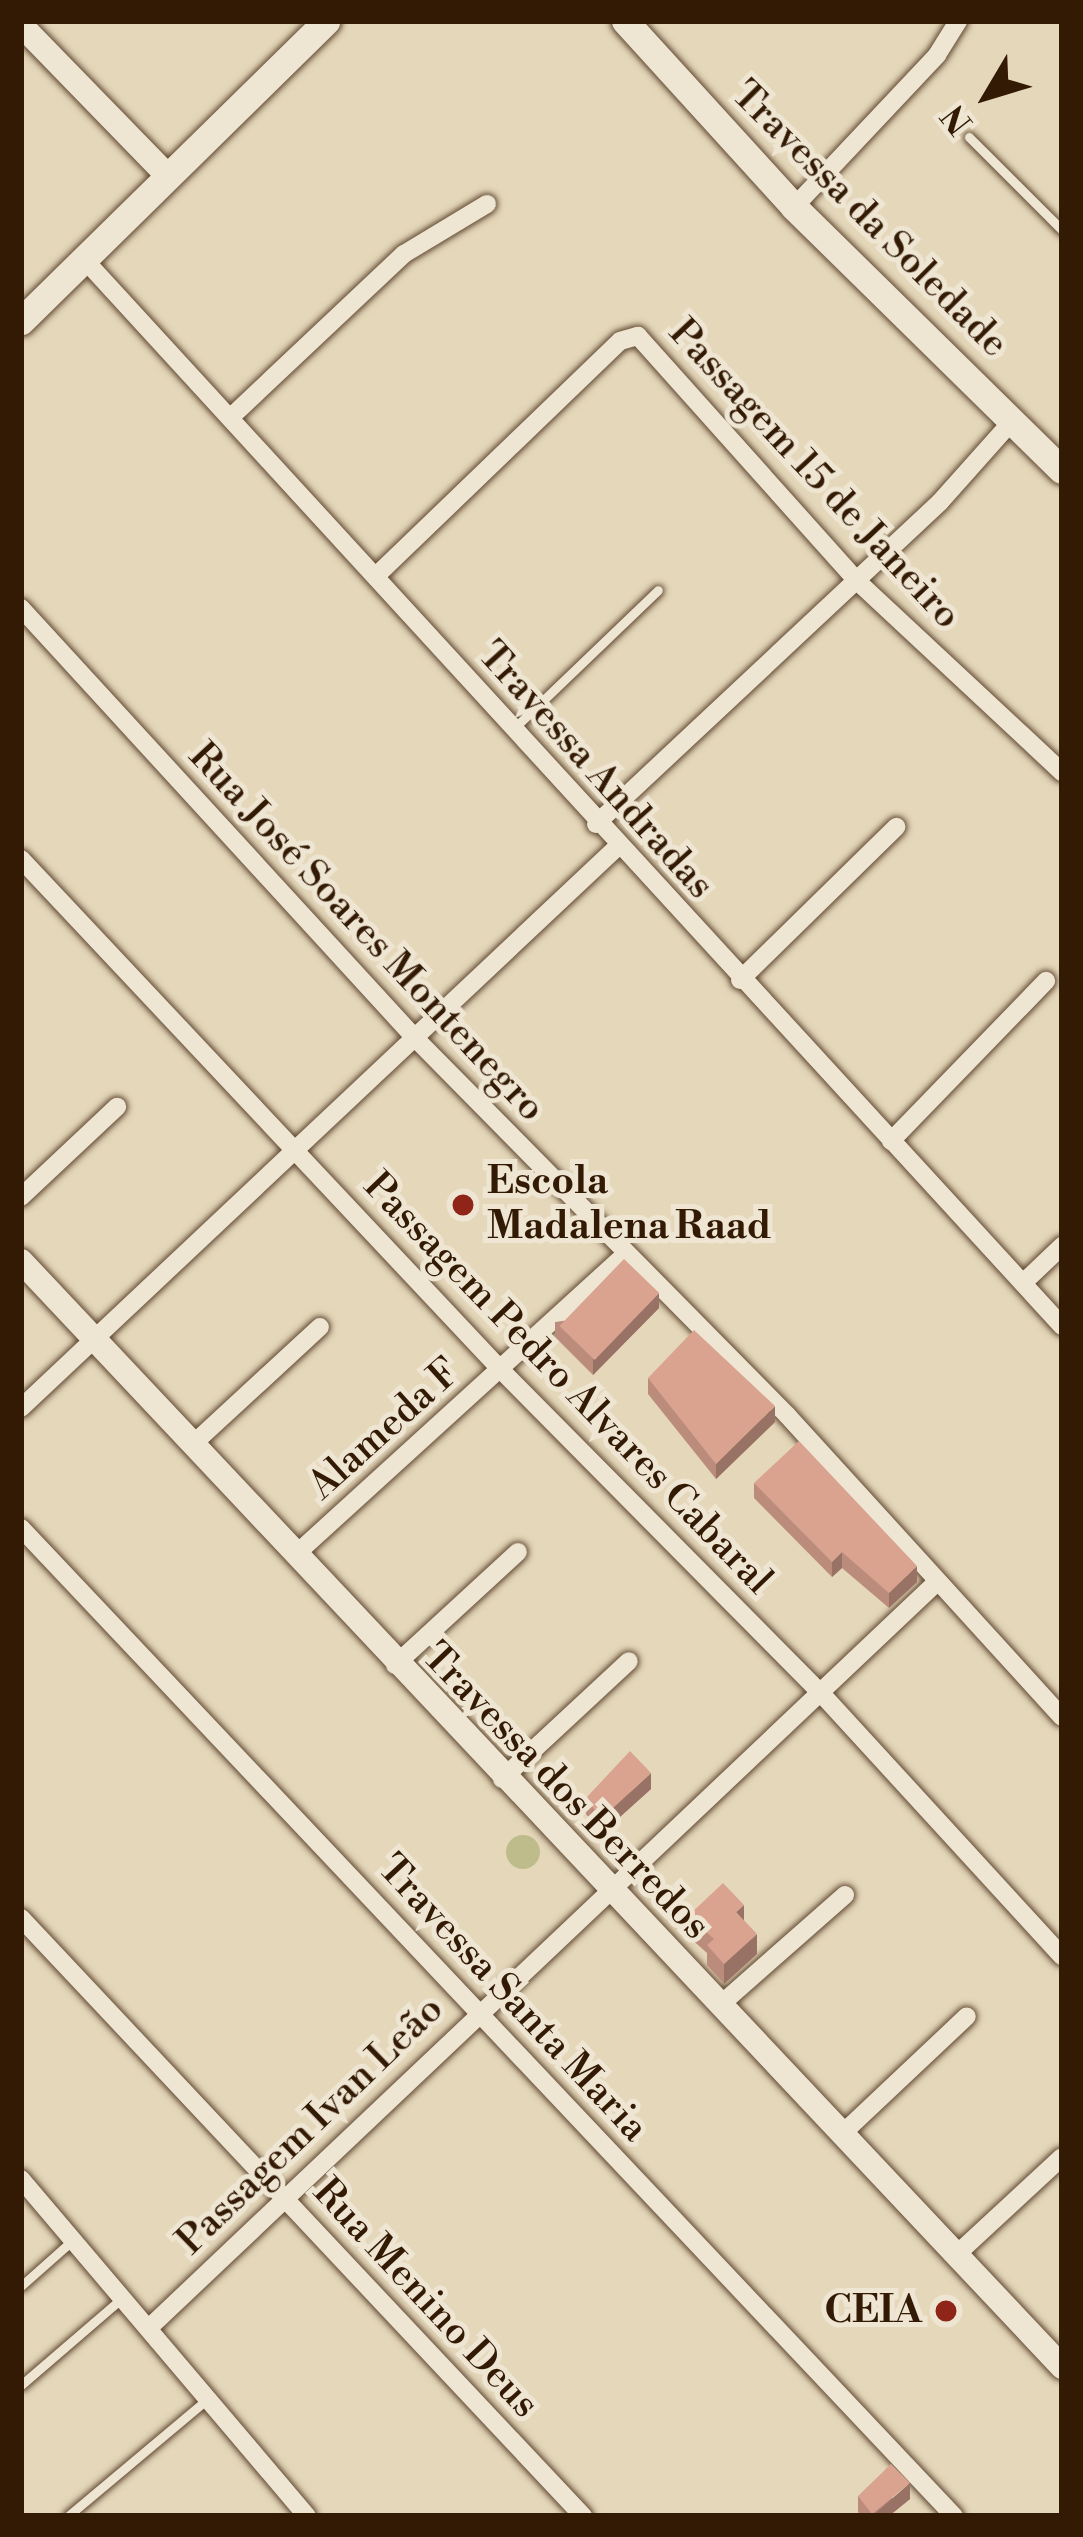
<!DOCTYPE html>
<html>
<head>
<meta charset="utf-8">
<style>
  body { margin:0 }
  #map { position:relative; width:1083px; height:2537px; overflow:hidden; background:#e5d7ba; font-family:"Libre Bodoni",serif }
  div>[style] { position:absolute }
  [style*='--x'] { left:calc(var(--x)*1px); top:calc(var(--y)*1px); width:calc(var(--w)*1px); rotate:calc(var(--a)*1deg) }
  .green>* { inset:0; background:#bdbc8a }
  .round { border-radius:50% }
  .roads { filter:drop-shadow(0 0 3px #604932) drop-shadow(0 0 3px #604932) }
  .service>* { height:9px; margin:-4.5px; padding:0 4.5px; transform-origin:4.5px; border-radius:4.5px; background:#eee5d2 }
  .minor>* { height:18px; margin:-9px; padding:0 9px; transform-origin:9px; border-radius:9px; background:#eee5d2 }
  .tertiary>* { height:24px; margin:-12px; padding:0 12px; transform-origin:12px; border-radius:12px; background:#eee5d2 }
  .secondary>* { height:27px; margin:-13.5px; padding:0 13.5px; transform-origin:13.5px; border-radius:13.5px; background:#eee5d2 }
  .wall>* { inset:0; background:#bb8c7c }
  .shaded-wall>* { inset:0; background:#987265 }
  .building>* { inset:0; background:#d9a390; transform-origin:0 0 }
  .dots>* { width:33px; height:33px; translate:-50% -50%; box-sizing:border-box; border:6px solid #eee5d2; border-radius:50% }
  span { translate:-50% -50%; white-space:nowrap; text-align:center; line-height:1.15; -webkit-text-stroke:10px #eee5d2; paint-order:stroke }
  .street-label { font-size:39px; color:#331a04 }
  .poi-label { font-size:39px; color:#331a04; font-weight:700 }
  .left { translate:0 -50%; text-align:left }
  .right { translate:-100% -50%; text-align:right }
  .frame { position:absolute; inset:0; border:24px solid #331a04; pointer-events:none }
  .north { position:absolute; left:927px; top:36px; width:120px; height:120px; -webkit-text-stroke:9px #eee5d2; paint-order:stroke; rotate:232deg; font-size:33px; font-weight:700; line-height:48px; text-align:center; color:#331a04 }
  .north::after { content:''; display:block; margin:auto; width:42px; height:54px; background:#331a04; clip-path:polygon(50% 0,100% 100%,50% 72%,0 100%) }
</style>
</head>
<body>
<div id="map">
  <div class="green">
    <div class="round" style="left:506px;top:1835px;width:34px;height:34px"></div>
  </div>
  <div class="roads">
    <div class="service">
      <div style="--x:969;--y:137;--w:132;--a:45"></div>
      <div style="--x:512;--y:730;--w:202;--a:-43.8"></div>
      <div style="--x:21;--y:2286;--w:71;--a:-41.6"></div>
      <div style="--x:21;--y:2385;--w:132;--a:-40.7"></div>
      <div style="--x:68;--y:2516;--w:180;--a:-40"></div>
    </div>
    <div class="minor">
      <div style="--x:794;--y:207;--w:209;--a:-46.7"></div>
      <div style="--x:937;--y:55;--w:40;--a:-58"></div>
      <div style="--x:83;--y:258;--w:1449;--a:47.49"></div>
      <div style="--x:232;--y:416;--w:236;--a:-43.3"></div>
      <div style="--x:404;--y:254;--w:97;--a:-31.1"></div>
      <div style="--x:377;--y:575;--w:337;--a:-43.9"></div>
      <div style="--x:620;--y:341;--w:19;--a:-16"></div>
      <div style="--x:638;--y:336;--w:327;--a:48.2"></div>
      <div style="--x:856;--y:580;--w:282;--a:43"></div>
      <div style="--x:21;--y:608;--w:583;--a:47.5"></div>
      <div style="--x:415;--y:1038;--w:530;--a:45.38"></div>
      <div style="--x:787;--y:1415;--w:408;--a:47.7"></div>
      <div style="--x:596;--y:824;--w:471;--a:-43.1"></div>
      <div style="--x:940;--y:502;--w:110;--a:-48.3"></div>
      <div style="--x:21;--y:859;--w:701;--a:46.79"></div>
      <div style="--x:501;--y:1370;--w:452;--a:45.3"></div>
      <div style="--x:819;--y:1691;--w:360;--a:47.5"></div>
      <div style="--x:740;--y:980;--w:219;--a:-44.4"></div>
      <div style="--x:891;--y:1141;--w:223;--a:-45.9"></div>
      <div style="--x:21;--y:1197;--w:132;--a:-43.2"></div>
      <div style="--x:1023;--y:1283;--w:54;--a:-43.5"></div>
      <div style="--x:21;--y:1408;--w:817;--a:-43.26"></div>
      <div style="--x:192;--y:1445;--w:174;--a:-42.7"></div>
      <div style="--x:21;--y:1528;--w:1359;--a:46.64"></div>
      <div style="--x:295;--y:1555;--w:445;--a:-42.3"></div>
      <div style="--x:395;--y:1665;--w:167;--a:-42.6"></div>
      <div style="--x:502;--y:1779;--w:173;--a:-42.9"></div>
      <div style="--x:21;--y:1918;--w:821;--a:46.78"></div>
      <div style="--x:719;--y:2006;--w:168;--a:-41.4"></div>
      <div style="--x:843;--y:2133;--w:170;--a:-43.3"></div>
      <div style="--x:21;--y:2179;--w:442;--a:49.7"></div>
      <div style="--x:956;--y:2255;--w:144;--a:-42.8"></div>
      <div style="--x:152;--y:2325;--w:1081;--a:-43.43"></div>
    </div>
    <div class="tertiary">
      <div style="--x:21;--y:25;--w:209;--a:45.8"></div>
      <div style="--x:21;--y:1261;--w:1519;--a:46.73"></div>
    </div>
    <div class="secondary">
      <div style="--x:625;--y:21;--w:251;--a:47.7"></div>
      <div style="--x:794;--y:207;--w:375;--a:44.5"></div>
      <div style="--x:21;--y:321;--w:428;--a:-44.5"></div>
    </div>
  </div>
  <div class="wall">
    <div style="clip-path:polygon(659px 1308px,593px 1375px,555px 1337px,555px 1322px)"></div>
    <div style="clip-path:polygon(648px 1378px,775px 1422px,716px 1479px,648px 1394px)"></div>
    <div style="clip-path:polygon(754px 1483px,917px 1582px,889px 1608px,842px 1568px,832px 1577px,754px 1498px)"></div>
    <div style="clip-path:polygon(651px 1789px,601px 1834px,586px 1814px,586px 1798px)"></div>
    <div style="clip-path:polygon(688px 1916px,744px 1920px,757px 1954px,724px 1984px,707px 1965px,707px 1953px,688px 1936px)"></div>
    <div style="clip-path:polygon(858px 2496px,910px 2499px,889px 2516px,861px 2516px,858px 2512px)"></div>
  </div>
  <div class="shaded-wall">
    <div style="clip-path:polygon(659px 1293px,659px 1308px,593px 1375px,593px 1359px)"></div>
    <div style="clip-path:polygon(775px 1406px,775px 1422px,716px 1479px,716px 1464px)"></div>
    <div style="clip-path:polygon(842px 1552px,842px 1568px,832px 1577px,832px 1562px)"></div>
    <div style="clip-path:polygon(917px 1566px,917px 1582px,889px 1608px,889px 1593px)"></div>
    <div style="clip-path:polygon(651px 1773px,651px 1789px,601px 1834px,601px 1819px)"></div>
    <div style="clip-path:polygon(744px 1905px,744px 1925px,736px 1912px)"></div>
    <div style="clip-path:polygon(757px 1934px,757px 1954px,724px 1984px,724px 1964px)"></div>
    <div style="clip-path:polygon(910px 2483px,910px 2499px,889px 2516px,872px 2516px)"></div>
  </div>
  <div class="building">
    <div style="left:624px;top:1259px;width:49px;height:93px;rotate:44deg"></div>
    <div style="clip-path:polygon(694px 1330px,775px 1406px,716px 1464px,648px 1378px)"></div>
    <div style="clip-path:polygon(799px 1441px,917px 1566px,889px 1593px,842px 1552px,832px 1562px,754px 1483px)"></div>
    <div style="clip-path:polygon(630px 1751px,651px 1773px,601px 1819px,586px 1798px)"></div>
    <div style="clip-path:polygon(723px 1883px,744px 1905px,736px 1912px,757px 1934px,724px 1964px,707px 1945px,714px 1939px,688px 1916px)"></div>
    <div style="clip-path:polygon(891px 2464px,910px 2483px,872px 2514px,858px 2496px)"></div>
  </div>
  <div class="dots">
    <div style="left:463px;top:1205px;background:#8f2418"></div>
    <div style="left:946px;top:2311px;background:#8f2418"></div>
  </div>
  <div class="street-label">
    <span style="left:869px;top:220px;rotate:45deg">Travessa da Soledade</span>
    <span style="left:814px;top:475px;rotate:47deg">Passagem 15 de Janeiro</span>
    <span style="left:595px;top:771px;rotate:48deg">Travessa Andradas</span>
    <span style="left:366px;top:933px;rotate:47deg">Rua José Soares Montenegro</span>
    <span style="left:567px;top:1384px;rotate:46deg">Passagem Pedro Alvares Cabaral</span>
    <span style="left:385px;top:1430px;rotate:-42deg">Alameda F</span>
    <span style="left:565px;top:1792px;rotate:46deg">Travessa dos Berredos</span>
    <span style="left:512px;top:1999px;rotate:47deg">Travessa Santa Maria</span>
    <span style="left:311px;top:2126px;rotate:-44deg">Passagem Ivan Leão</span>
    <span style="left:425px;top:2299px;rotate:47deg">Rua Menino Deus</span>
  </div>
  <div class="poi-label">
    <span class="left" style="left:487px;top:1205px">Escola<br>Madalena Raad</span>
    <span class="right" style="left:922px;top:2311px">CEIA</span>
  </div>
  <div class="frame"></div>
  <div class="north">N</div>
</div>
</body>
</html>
